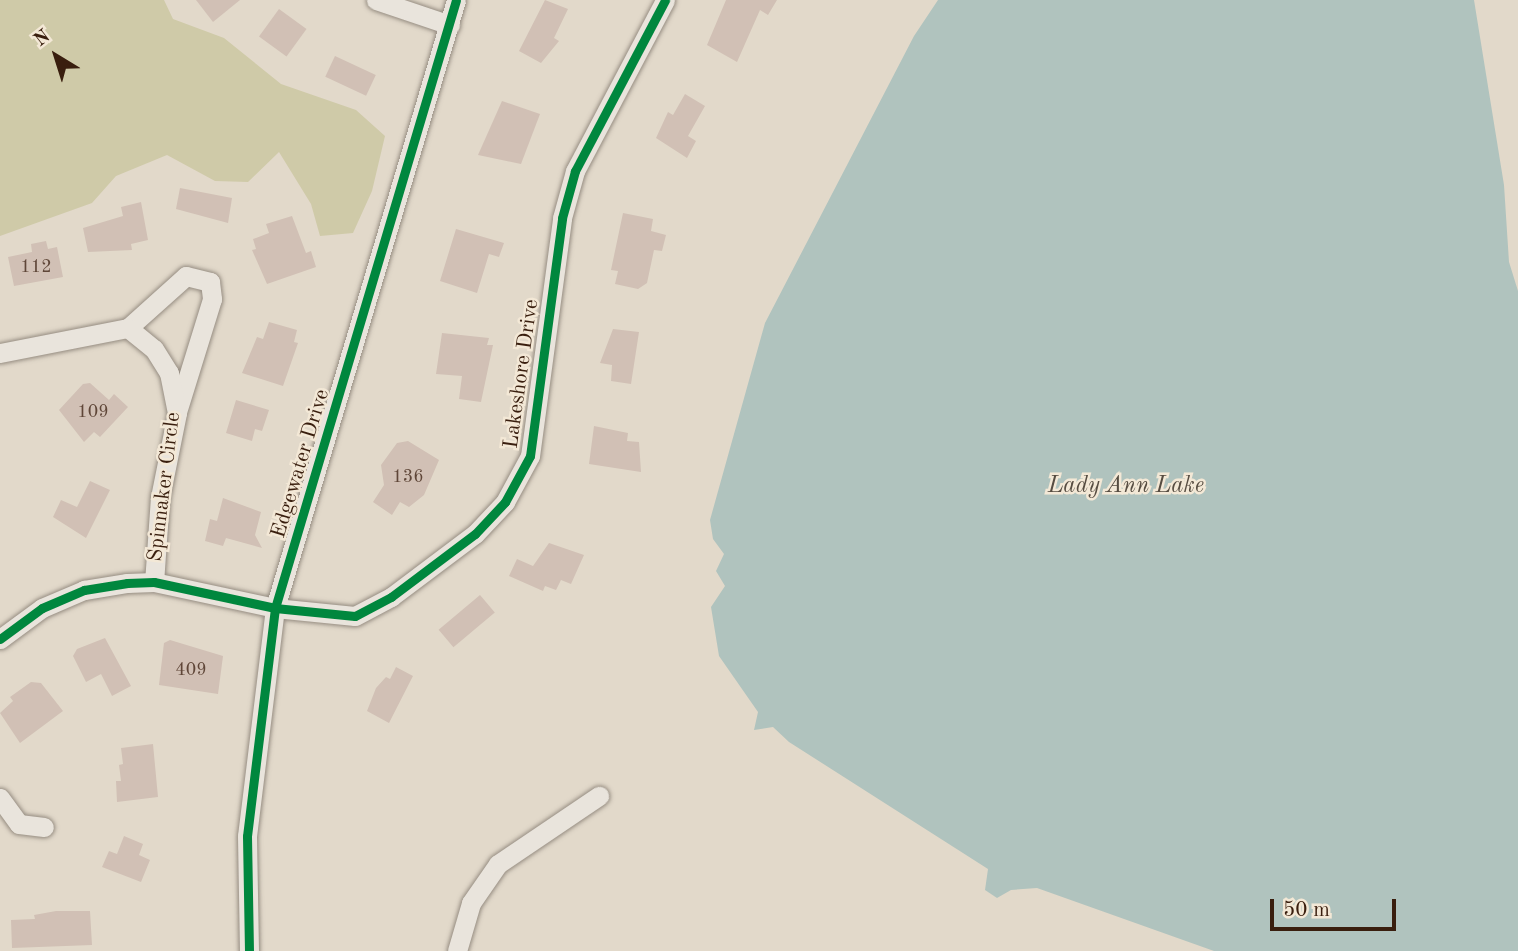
<!DOCTYPE html>
<html>
<head>
<meta charset="utf-8">
<style>
  body { margin:0 }
  #map { position:relative; width:1518px; height:951px; overflow:hidden; background:#e2d9ca; font-family:"Old Standard TT",serif }
  div>[style] { position:absolute }
  [style*='--x'] { left:calc(var(--x)*1px); top:calc(var(--y)*1px); width:calc(var(--w)*1px); rotate:calc(var(--a)*1deg) }
  .green>* { inset:0; background:#cfcaa8 }
  .water>* { inset:0; background:#b0c3be }
  .building>* { inset:0; background:#d1c0b5; transform-origin:0 0 }
  .roads { filter:drop-shadow(0 0 2px #968d82) drop-shadow(0 0 2px #968d82) }
  .street>* { height:19px; margin:-9.5px; padding:0 9.5px; transform-origin:9.5px; border-radius:9.5px; background:#e9e4dc }
  .cycleway>* { height:9px; margin:-4.5px; padding:0 4.5px; transform-origin:4.5px; border-radius:4.5px; background:#00873e }
  span { translate:-50% -50%; white-space:nowrap; text-align:center; line-height:1.15; -webkit-text-stroke:5px #f3e8d6; paint-order:stroke }
  .number-label { font-size:18px; color:#5f4638 }
  .number-label span { -webkit-text-stroke-width:0 }
  .street-label { font-size:21px; color:#391e0e }
  .water-label { font-size:23px; color:#564c41; font-style:italic }
  .north { position:absolute; left:21px; top:21px; width:70px; height:70px; -webkit-text-stroke:5px #f3e8d6; paint-order:stroke; rotate:322deg; font-size:19px; font-weight:700; line-height:28px; text-align:center; color:#391e0e }
  .north::after { content:''; display:block; margin:auto; width:24px; height:32px; background:#391e0e; clip-path:polygon(50% 0,100% 100%,50% 72%,0 100%) }
  .scale { position:absolute; left:1270px; top:899px; width:126px; height:32px; box-sizing:border-box; border:4px solid #391e0e; border-top:0; padding-left:9px; font-size:21px; line-height:24px; white-space:nowrap; color:#391e0e; -webkit-text-stroke:5px #f3e8d6; paint-order:stroke }
</style>
</head>
<body>
<div id="map">
  <div class="green">
    <div style="clip-path:polygon(0 0,164px 0,173px 19px,224px 38px,281px 84px,356px 110px,385px 136px,372px 191px,353px 233px,320px 236px,311px 204px,279px 152px,248px 182px,215px 181px,167px 155px,116px 176px,92px 203px,0 236px)"></div>
  </div>
  <div class="water">
    <div style="clip-path:polygon(938px 0,1474px 0,1504px 185px,1509px 262px,1518px 291px,1518px 951px,1214px 951px,1037px 888px,1011px 890px,997px 898px,985px 890px,988px 869px,789px 742px,773px 727px,754px 730px,758px 712px,719px 656px,711px 607px,725px 586px,716px 571px,724px 554px,713px 539px,710px 520px,765px 323px,914px 36px)"></div>
  </div>
  <div class="building">
    <div style="clip-path:polygon(196px 0,240px 0,213px 22px)"></div>
    <div style="clip-path:polygon(545px 0,568px 9px,554px 38px,559px 41px,541px 63px,519px 51px)"></div>
    <div style="clip-path:polygon(726px 0,777px 0,768px 15px,760px 10px,737px 62px,707px 45px)"></div>
    <div style="left:279px;top:9px;width:34px;height:34px;rotate:36deg"></div>
    <div style="left:335px;top:56px;width:45px;height:23px;rotate:25deg"></div>
    <div style="clip-path:polygon(685px 94px,705px 106px,688px 136px,696px 141px,687px 158px,656px 138px,668px 112px,673px 115px)"></div>
    <div style="clip-path:polygon(502px 101px,540px 114px,521px 164px,478px 155px)"></div>
    <div style="clip-path:polygon(180px 188px,232px 198px,228px 223px,176px 209px)"></div>
    <div style="clip-path:polygon(141px 202px,148px 240px,131px 244px,132px 250px,88px 252px,83px 228px,123px 216px,121px 207px)"></div>
    <div style="clip-path:polygon(623px 213px,653px 219px,651px 231px,666px 235px,662px 251px,654px 250px,647px 283px,638px 289px,615px 284px,618px 271px,611px 270px)"></div>
    <div style="clip-path:polygon(292px 216px,306px 253px,311px 251px,316px 267px,267px 284px,252px 250px,256px 249px,253px 239px,269px 233px,266px 224px)"></div>
    <div style="clip-path:polygon(456px 229px,504px 243px,499px 257px,489px 254px,477px 293px,440px 281px)"></div>
    <div style="clip-path:polygon(46px 241px,48px 249px,57px 247px,63px 277px,14px 286px,8px 257px,32px 252px,31px 244px)"></div>
    <div style="clip-path:polygon(269px 322px,297px 330px,294px 342px,298px 343px,283px 386px,242px 373px,257px 337px,263px 339px)"></div>
    <div style="clip-path:polygon(613px 329px,639px 332px,631px 384px,611px 381px,612px 365px,600px 363px)"></div>
    <div style="clip-path:polygon(442px 333px,489px 338px,487px 345px,493px 345px,481px 402px,459px 399px,462px 376px,436px 374px)"></div>
    <div style="clip-path:polygon(90px 383px,109px 400px,114px 394px,128px 407px,100px 437px,94px 432px,84px 442px,59px 410px,83px 384px)"></div>
    <div style="clip-path:polygon(236px 400px,269px 410px,262px 431px,255px 429px,252px 441px,226px 433px)"></div>
    <div style="clip-path:polygon(594px 426px,628px 433px,627px 441px,639px 442px,641px 472px,589px 464px)"></div>
    <div style="clip-path:polygon(408px 441px,439px 460px,424px 495px,409px 507px,400px 502px,392px 515px,373px 502px,384px 485px,381px 465px,397px 443px)"></div>
    <div style="clip-path:polygon(90px 481px,110px 490px,86px 538px,53px 517px,61px 500px,77px 507px)"></div>
    <div style="clip-path:polygon(223px 498px,261px 512px,255px 535px,262px 548px,226px 538px,223px 546px,205px 541px,210px 519px,217px 521px)"></div>
    <div style="clip-path:polygon(549px 543px,584px 555px,571px 584px,561px 580px,556px 590px,545px 586px,543px 591px,509px 576px,517px 559px,533px 566px)"></div>
    <div style="left:480px;top:595px;width:23px;height:54px;rotate:50deg"></div>
    <div style="clip-path:polygon(105px 638px,131px 686px,112px 696px,101px 674px,86px 682px,73px 656px,77px 649px)"></div>
    <div style="clip-path:polygon(170px 640px,223px 656px,218px 694px,159px 685px,164px 643px)"></div>
    <div style="clip-path:polygon(396px 667px,413px 676px,389px 723px,367px 711px,376px 688px,386px 677px,390px 679px)"></div>
    <div style="clip-path:polygon(31px 682px,41px 683px,63px 711px,20px 743px,0 713px,13px 701px,10px 697px)"></div>
    <div style="clip-path:polygon(153px 744px,158px 797px,117px 802px,116px 781px,121px 781px,119px 765px,123px 764px,121px 748px)"></div>
    <div style="clip-path:polygon(124px 836px,143px 844px,139px 855px,150px 860px,141px 882px,102px 867px,109px 851px,117px 854px)"></div>
    <div style="clip-path:polygon(56px 911px,90px 911px,92px 945px,12px 948px,11px 920px,35px 919px,34px 915px)"></div>
  </div>
  <div class="roads">
    <div class="street">
      <div style="--x:376;--y:0;--w:78;--a:18.7"></div>
      <div style="--x:128;--y:328;--w:78;--a:-41.9"></div>
      <div style="--x:186;--y:276;--w:25;--a:14"></div>
      <div style="--x:210;--y:282;--w:17;--a:83"></div>
      <div style="--x:212;--y:299;--w:118;--a:107.2"></div>
      <div style="--x:0;--y:353;--w:130;--a:-11.1"></div>
      <div style="--x:128;--y:328;--w:33;--a:39"></div>
      <div style="--x:154;--y:349;--w:28;--a:58"></div>
      <div style="--x:169;--y:373;--w:41;--a:78.7"></div>
      <div style="--x:177;--y:413;--w:86;--a:101.4"></div>
      <div style="--x:160;--y:497;--w:85;--a:94"></div>
      <div style="--x:0;--y:639;--w:52;--a:-36.4"></div>
      <div style="--x:42;--y:608;--w:46;--a:-23.2"></div>
      <div style="--x:84;--y:590;--w:44;--a:-9.2"></div>
      <div style="--x:127;--y:583;--w:27;--a:-2"></div>
      <div style="--x:154;--y:582;--w:124;--a:12.1"></div>
      <div style="--x:275;--y:608;--w:80;--a:5.7"></div>
      <div style="--x:355;--y:616;--w:41;--a:-27.8"></div>
      <div style="--x:391;--y:597;--w:105;--a:-36.9"></div>
      <div style="--x:475;--y:534;--w:44;--a:-46.8"></div>
      <div style="--x:505;--y:502;--w:52;--a:-61.5"></div>
      <div style="--x:530;--y:456;--w:240;--a:-82.3"></div>
      <div style="--x:562;--y:218;--w:49;--a:-74.5"></div>
      <div style="--x:575;--y:171;--w:193;--a:-62.2"></div>
      <div style="--x:0;--y:798;--w:32;--a:54"></div>
      <div style="--x:19;--y:824;--w:25;--a:7"></div>
      <div style="--x:249;--y:951;--w:115;--a:-91"></div>
      <div style="--x:247;--y:836;--w:230;--a:-83"></div>
      <div style="--x:275;--y:608;--w:634;--a:-73.42"></div>
      <div style="--x:457;--y:951;--w:50;--a:-73.7"></div>
      <div style="--x:471;--y:903;--w:47;--a:-55.3"></div>
      <div style="--x:498;--y:864;--w:122;--a:-34"></div>
    </div>
  </div>
  <div class="cycleway">
    <div style="--x:0;--y:639;--w:52;--a:-36.4"></div>
    <div style="--x:42;--y:608;--w:46;--a:-23.2"></div>
    <div style="--x:84;--y:590;--w:44;--a:-9.2"></div>
    <div style="--x:127;--y:583;--w:27;--a:-2"></div>
    <div style="--x:154;--y:582;--w:124;--a:12.1"></div>
    <div style="--x:275;--y:608;--w:80;--a:5.7"></div>
    <div style="--x:355;--y:616;--w:41;--a:-27.8"></div>
    <div style="--x:391;--y:597;--w:105;--a:-36.9"></div>
    <div style="--x:475;--y:534;--w:44;--a:-46.8"></div>
    <div style="--x:505;--y:502;--w:52;--a:-61.5"></div>
    <div style="--x:530;--y:456;--w:240;--a:-82.3"></div>
    <div style="--x:562;--y:218;--w:49;--a:-74.5"></div>
    <div style="--x:575;--y:171;--w:193;--a:-62.2"></div>
    <div style="--x:249;--y:951;--w:115;--a:-91"></div>
    <div style="--x:247;--y:836;--w:230;--a:-83"></div>
    <div style="--x:275;--y:608;--w:634;--a:-73.42"></div>
  </div>
  <div class="number-label">
    <span style="left:36px;top:267px">112</span>
    <span style="left:93px;top:412px">109</span>
    <span style="left:408px;top:477px">136</span>
    <span style="left:191px;top:670px">409</span>
  </div>
  <div class="street-label">
    <span style="left:522px;top:374px;rotate:-82deg">Lakeshore Drive</span>
    <span style="left:301px;top:464px;rotate:-73deg">Edgewater Drive</span>
    <span style="left:165px;top:487px;rotate:-83deg">Spinnaker Circle</span>
  </div>
  <div class="water-label">
    <span style="left:1126px;top:486px">Lady Ann Lake</span>
  </div>
  <div class="north">N</div>
  <div class="scale">50 m</div>
</div>
</body>
</html>
